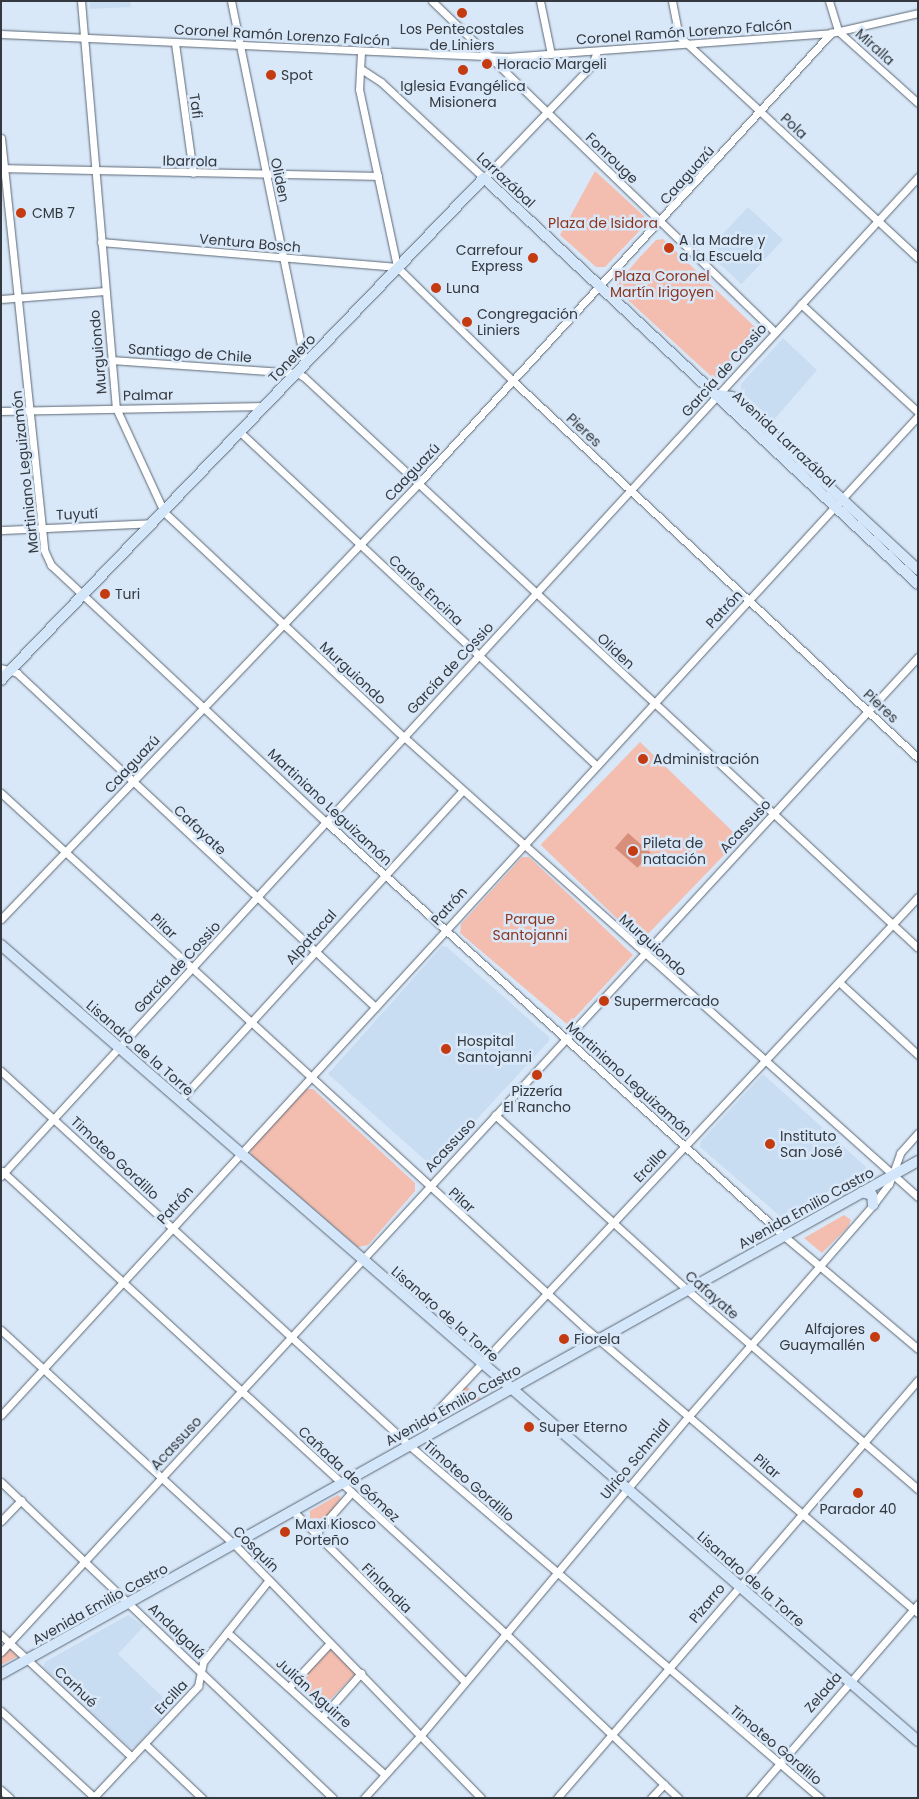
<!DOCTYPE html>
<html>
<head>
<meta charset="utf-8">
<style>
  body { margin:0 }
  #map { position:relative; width:919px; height:1799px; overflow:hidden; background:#d9e8f8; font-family:Poppins,sans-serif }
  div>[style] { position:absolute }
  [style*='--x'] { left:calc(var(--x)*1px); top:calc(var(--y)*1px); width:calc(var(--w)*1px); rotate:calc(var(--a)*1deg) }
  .built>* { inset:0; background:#c9ddf2; transform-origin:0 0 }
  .green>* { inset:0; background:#f3beaf; transform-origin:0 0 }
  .water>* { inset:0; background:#d78f7b; transform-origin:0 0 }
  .roads { filter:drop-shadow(0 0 1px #5b6775) drop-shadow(0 0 1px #5b6775) }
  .street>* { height:7px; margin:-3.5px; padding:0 3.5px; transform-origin:3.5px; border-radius:3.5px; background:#fff }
  .secondary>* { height:10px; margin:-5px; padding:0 5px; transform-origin:5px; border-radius:5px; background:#d3e6fa }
  .dots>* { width:14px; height:14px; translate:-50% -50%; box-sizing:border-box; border:2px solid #d9e8f8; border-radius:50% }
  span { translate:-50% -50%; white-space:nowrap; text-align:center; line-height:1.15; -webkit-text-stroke:5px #d9e8f8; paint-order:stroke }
  .poi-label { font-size:14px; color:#343940 }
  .left { translate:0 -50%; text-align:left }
  .right { translate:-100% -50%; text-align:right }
  .street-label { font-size:14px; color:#343940 }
  .park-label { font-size:14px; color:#8c351f }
  .frame { position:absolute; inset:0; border:2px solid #343940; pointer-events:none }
</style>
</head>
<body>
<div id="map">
  <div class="built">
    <div style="clip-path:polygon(90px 1px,130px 1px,131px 7px,90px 9px)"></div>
    <div style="left:748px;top:207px;width:48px;height:61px;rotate:43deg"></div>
    <div style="clip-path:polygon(783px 338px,817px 370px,773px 421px,741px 391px,741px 384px)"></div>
    <div style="clip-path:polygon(442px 946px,447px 947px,549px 1037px,549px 1041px,433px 1167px,328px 1074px)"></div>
    <div style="clip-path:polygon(763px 1074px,866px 1167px,865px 1172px,781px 1217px,700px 1147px,701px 1141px)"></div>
    <div style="clip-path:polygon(128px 1615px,144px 1626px,118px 1654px,172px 1706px,137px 1746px,130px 1748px,43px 1667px,45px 1662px)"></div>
  </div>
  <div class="green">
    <div style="clip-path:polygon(595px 171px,644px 216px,645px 225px,605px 267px,596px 267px,560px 235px)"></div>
    <div style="clip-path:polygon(663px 239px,755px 327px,755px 338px,719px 377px,713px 378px,617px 290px,617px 284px,639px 258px,656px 240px)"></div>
    <div style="left:640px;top:742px;width:139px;height:143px;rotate:44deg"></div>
    <div style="clip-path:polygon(522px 857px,529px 857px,633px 955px,568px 1025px,460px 933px,461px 924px)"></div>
    <div style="clip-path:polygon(304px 1089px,313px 1089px,415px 1183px,415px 1191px,368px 1245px,358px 1247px,251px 1155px,251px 1147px)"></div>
    <div style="clip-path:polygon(844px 1215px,851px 1220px,848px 1227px,822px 1253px,804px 1238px)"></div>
    <div style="clip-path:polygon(465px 1385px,481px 1399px,441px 1419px,438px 1417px)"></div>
    <div style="clip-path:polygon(338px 1495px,341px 1498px,325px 1520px,317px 1523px,310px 1518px,310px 1511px)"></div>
    <div style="clip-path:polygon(9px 1648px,18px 1656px,1px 1665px,1px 1657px)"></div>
    <div style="left:331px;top:1649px;width:35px;height:49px;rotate:45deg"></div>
  </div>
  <div class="water">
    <div style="left:628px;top:833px;width:30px;height:20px;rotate:41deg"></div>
  </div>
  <div class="roads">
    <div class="street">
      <div style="--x:81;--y:1;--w:409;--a:85.1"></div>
      <div style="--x:116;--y:408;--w:115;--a:65.2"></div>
      <div style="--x:164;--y:512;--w:329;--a:43.2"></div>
      <div style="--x:404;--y:737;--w:690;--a:41.83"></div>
      <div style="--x:231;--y:1;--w:370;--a:78.5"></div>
      <div style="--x:432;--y:1;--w:477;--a:44"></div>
      <div style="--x:540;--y:1;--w:54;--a:78.3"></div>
      <div style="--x:672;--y:1;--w:36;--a:79"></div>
      <div style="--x:679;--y:36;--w:326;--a:42.9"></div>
      <div style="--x:829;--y:1;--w:31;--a:73"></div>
      <div style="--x:838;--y:31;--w:108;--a:42"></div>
      <div style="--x:1;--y:34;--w:506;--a:2.61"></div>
      <div style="--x:506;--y:57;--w:326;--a:-4.2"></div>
      <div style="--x:831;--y:33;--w:89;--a:-12.9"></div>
      <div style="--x:175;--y:43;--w:131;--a:82.1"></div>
      <div style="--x:361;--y:52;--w:37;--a:93"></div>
      <div style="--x:359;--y:89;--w:182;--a:77.9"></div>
      <div style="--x:397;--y:267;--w:161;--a:44.5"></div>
      <div style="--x:512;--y:380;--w:555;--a:42.95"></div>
      <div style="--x:361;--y:69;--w:24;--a:33"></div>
      <div style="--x:381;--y:82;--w:141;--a:43"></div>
      <div style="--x:484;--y:178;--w:155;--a:-46.3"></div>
      <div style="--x:591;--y:66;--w:15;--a:-67"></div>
      <div style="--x:1;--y:138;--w:414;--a:84"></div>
      <div style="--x:44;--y:550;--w:17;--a:65"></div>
      <div style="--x:51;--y:565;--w:376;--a:43.1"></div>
      <div style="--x:326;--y:822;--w:617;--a:42.11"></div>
      <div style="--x:784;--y:1236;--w:175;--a:40.1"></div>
      <div style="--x:1;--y:168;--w:377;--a:1.2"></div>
      <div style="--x:101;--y:242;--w:297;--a:4.8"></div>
      <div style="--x:1;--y:299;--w:104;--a:-4.4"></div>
      <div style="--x:801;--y:304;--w:159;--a:42.7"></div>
      <div style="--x:111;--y:360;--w:186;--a:4"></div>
      <div style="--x:297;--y:373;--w:8;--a:30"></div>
      <div style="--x:304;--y:377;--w:838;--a:42.92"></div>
      <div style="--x:1;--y:411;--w:264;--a:-1.1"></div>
      <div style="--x:240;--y:432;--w:487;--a:43.1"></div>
      <div style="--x:1;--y:530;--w:152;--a:-2.6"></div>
      <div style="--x:1;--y:668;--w:17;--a:17"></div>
      <div style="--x:17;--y:673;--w:490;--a:43"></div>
      <div style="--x:1;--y:793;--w:789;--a:42.48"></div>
      <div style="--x:583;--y:1326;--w:441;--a:40.6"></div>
      <div style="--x:1;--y:919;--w:603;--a:-46.21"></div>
      <div style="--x:418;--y:484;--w:612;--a:-47.52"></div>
      <div style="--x:839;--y:982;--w:108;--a:42.7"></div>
      <div style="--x:1;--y:1071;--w:553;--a:42.51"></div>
      <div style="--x:409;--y:1445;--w:542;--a:40.66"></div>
      <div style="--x:180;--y:1100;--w:418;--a:-47.6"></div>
      <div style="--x:495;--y:1115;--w:258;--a:42.3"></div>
      <div style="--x:686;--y:1289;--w:306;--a:40.8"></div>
      <div style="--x:2;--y:1171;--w:683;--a:42.57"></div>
      <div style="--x:505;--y:1633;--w:239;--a:43.6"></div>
      <div style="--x:1;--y:1176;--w:1356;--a:-47.45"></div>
      <div style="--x:1;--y:1330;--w:316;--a:42.6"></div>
      <div style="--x:234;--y:1544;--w:354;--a:45.8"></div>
      <div style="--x:1;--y:1415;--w:1356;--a:-47.45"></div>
      <div style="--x:430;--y:1433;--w:23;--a:-72"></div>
      <div style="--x:437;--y:1411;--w:704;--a:-46.9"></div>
      <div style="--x:1;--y:1482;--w:458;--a:43.6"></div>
      <div style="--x:293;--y:1511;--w:241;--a:44.8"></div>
      <div style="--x:1;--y:1521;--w:29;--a:-46"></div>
      <div style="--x:315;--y:1534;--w:55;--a:-48.7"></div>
      <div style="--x:227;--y:1632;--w:212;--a:42.1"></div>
      <div style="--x:1;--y:1635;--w:179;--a:43"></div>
      <div style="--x:1;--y:1652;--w:1353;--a:-47.34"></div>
      <div style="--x:289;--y:1687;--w:60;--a:-47"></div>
      <div style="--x:1;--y:1711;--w:128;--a:42.8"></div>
      <div style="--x:322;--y:1717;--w:59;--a:-48.4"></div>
      <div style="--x:145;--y:1744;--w:79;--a:43.5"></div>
      <div style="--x:1;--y:1790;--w:12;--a:42"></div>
      <div style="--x:93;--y:1798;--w:154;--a:-46.8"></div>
      <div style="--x:198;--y:1686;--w:25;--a:-78"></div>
      <div style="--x:203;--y:1662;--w:105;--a:-51.2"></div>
      <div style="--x:364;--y:1798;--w:85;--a:-47.9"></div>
      <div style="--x:421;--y:1735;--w:415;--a:-50"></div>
      <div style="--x:688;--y:1417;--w:281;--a:-48.9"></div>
      <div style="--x:873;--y:1205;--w:26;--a:-53"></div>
      <div style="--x:889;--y:1184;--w:33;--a:-70"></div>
      <div style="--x:900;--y:1153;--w:27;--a:-48"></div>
      <div style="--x:557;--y:1798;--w:552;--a:-49.18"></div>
      <div style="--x:651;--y:1798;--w:19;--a:-47"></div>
      <div style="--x:750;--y:1798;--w:257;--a:-49.1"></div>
    </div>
    <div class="secondary">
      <div style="--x:718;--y:395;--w:14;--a:8"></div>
      <div style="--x:732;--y:397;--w:254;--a:42.9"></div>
      <div style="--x:1;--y:680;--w:697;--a:-46.11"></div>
      <div style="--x:484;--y:178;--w:594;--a:43.09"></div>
      <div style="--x:1;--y:945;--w:1214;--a:40.96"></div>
      <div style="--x:862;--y:1192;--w:10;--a:17"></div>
      <div style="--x:872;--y:1195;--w:10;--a:84"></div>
      <div style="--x:1;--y:1674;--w:1051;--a:-29.22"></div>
    </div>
  </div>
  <div class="dots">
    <div style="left:462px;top:13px;background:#c43b12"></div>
    <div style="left:487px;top:64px;background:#c43b12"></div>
    <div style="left:463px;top:70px;background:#c43b12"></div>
    <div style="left:271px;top:75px;background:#c43b12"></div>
    <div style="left:21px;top:213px;background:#c43b12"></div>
    <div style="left:669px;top:248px;background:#c43b12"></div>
    <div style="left:533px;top:258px;background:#c43b12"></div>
    <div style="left:436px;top:288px;background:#c43b12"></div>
    <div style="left:467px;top:322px;background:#c43b12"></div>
    <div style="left:105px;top:594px;background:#c43b12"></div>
    <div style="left:643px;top:759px;background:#c43b12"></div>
    <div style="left:633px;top:851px;background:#c43b12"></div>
    <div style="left:604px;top:1001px;background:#c43b12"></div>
    <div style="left:446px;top:1049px;background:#c43b12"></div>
    <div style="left:537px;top:1075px;background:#c43b12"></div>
    <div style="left:770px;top:1144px;background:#c43b12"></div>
    <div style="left:875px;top:1337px;background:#c43b12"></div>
    <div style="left:564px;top:1339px;background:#c43b12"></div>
    <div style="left:529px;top:1427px;background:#c43b12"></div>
    <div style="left:858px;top:1493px;background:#c43b12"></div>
    <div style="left:285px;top:1532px;background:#c43b12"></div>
  </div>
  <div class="poi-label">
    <span style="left:462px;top:37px">Los Pentecostales<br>de Liniers</span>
    <span class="left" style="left:497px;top:64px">Horacio Margeli</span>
    <span class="left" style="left:281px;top:75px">Spot</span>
    <span style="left:463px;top:94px">Iglesia Evangélica<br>Misionera</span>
    <span class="left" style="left:32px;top:213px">CMB 7</span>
    <span class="left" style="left:679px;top:248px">A la Madre y<br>a la Escuela</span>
    <span class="right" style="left:523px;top:258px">Carrefour<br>Express</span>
    <span class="left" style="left:446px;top:288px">Luna</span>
    <span class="left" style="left:477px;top:322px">Congregación<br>Liniers</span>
    <span class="left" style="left:115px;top:594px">Turi</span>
    <span class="left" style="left:653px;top:759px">Administración</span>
    <span class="left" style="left:643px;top:851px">Pileta de<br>natación</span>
    <span class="left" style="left:614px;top:1001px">Supermercado</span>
    <span class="left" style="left:457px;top:1049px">Hospital<br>Santojanni</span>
    <span style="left:537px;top:1099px">Pizzería<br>El Rancho</span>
    <span class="left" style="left:780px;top:1144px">Instituto<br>San José</span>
    <span class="right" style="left:865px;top:1337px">Alfajores<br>Guaymallén</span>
    <span class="left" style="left:574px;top:1339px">Fiorela</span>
    <span class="left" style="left:539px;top:1427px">Super Eterno</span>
    <span style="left:858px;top:1509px">Parador 40</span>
    <span class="left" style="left:295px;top:1532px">Maxi Kiosco<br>Porteño</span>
  </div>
  <div class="street-label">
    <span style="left:684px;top:32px;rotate:-4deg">Coronel Ramón Lorenzo Falcón</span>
    <span style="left:282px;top:35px;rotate:3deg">Coronel Ramón Lorenzo Falcón</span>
    <span style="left:875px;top:47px;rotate:42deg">Miralla</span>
    <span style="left:196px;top:106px;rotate:82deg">Tafi</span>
    <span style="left:794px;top:126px;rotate:43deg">Pola</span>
    <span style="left:612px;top:158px;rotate:44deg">Fonrouge</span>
    <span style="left:190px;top:161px;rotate:1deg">Ibarrola</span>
    <span style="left:687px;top:175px;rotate:-48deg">Caaguazú</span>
    <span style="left:280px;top:180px;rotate:78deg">Oliden</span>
    <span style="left:506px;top:180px;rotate:43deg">Larrazábal</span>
    <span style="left:250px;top:243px;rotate:5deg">Ventura Bosch</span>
    <span style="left:98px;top:352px;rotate:-95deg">Murguiondo</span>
    <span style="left:190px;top:353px;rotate:4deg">Santiago de Chile</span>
    <span style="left:292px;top:358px;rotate:-46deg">Tonelero</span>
    <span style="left:724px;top:370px;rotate:-48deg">García de Cossio</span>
    <span style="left:148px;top:395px;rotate:-1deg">Palmar</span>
    <span style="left:584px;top:430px;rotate:43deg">Pieres</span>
    <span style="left:784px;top:439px;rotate:43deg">Avenida Larrazábal</span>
    <span style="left:25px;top:472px;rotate:-96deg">Martiniano Leguizamón</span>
    <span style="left:412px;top:472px;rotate:-47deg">Caaguazú</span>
    <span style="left:77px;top:514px;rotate:-2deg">Tuyutí</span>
    <span style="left:426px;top:590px;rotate:43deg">Carlos Encina</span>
    <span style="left:724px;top:609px;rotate:-47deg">Patrón</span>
    <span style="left:616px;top:651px;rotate:43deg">Oliden</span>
    <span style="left:450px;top:668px;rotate:-47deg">García de Cossio</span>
    <span style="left:353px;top:673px;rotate:43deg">Murguiondo</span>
    <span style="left:881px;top:706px;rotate:43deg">Pieres</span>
    <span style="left:132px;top:764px;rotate:-47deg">Caaguazú</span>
    <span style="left:330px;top:807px;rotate:43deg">Martiniano Leguizamón</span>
    <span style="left:745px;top:826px;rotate:-47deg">Acassuso</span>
    <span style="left:200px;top:830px;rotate:43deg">Cafayate</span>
    <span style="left:449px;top:906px;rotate:-48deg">Patrón</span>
    <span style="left:164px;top:926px;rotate:43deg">Pilar</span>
    <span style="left:311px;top:937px;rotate:-48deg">Alpatacal</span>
    <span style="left:653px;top:945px;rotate:42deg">Murguiondo</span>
    <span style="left:177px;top:967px;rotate:-47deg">García de Cossio</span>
    <span style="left:140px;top:1048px;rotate:41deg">Lisandro de la Torre</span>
    <span style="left:629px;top:1079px;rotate:42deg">Martiniano Leguizamón</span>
    <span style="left:450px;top:1145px;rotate:-47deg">Acassuso</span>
    <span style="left:115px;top:1158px;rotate:43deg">Timoteo Gordillo</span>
    <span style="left:650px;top:1165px;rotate:-47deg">Ercilla</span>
    <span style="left:462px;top:1200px;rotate:42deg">Pilar</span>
    <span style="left:175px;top:1205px;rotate:-48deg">Patrón</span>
    <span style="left:806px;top:1208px;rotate:-29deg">Avenida Emilio Castro</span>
    <span style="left:712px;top:1295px;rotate:41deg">Cafayate</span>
    <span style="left:445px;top:1314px;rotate:41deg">Lisandro de la Torre</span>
    <span style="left:453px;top:1405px;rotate:-29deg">Avenida Emilio Castro</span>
    <span style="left:176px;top:1443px;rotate:-47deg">Acassuso</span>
    <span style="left:635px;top:1459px;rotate:-50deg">Ulrico Schmidl</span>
    <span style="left:767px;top:1466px;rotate:40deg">Pilar</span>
    <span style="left:349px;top:1474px;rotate:43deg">Cañada de Gómez</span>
    <span style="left:469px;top:1481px;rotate:41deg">Timoteo Gordillo</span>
    <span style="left:256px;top:1549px;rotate:45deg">Cosquín</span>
    <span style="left:751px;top:1579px;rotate:41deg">Lisandro de la Torre</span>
    <span style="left:387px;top:1588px;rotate:45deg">Finlandia</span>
    <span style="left:707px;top:1603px;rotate:-50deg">Pizarro</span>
    <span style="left:100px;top:1604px;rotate:-29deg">Avenida Emilio Castro</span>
    <span style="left:177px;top:1631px;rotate:44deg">Andalgalá</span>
    <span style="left:76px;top:1687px;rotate:43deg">Carhué</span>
    <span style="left:823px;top:1692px;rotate:-49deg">Zelada</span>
    <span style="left:314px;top:1693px;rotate:42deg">Julián Aguirre</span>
    <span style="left:171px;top:1697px;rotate:-47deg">Ercilla</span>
    <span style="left:776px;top:1745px;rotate:40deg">Timoteo Gordillo</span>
  </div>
  <div class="park-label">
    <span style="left:603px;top:223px">Plaza de Isidora</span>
    <span style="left:662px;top:284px">Plaza Coronel<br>Martín Irigoyen</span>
    <span style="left:530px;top:927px">Parque<br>Santojanni</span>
  </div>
  <div class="frame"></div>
</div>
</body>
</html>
